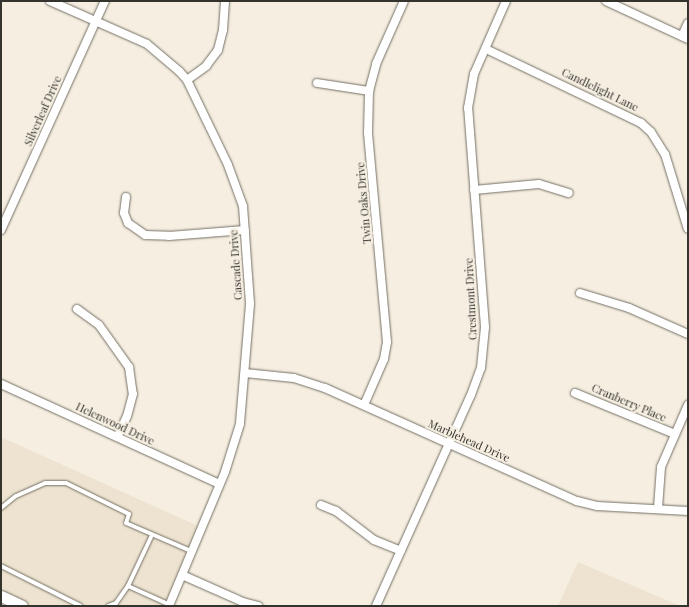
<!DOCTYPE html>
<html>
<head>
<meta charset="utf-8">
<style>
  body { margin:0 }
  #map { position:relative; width:689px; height:607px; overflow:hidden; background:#f5eee1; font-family:"Playfair Display",serif }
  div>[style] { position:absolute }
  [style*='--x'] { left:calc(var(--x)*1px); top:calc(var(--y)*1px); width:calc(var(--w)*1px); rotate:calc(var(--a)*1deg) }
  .built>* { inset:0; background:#ede3d0 }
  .roads { filter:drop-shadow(0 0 1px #756f64) drop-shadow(0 0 1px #756f64) }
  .service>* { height:4px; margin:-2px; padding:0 2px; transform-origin:2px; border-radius:2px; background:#fff }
  .minor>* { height:8px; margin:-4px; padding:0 4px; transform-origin:4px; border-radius:4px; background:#fff }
  .secondary>* { height:11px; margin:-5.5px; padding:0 5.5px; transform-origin:5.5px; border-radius:5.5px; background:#fff }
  span { translate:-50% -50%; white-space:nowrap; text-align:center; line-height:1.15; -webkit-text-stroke:4px #f5eee1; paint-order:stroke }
  .street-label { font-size:11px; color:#35332e }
  .frame { position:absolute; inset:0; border:2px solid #35332e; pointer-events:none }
</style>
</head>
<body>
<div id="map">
  <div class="built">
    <div style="clip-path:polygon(1px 437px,200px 527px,169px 606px,22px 606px,1px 596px)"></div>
    <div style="clip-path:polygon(578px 562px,680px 606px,558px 606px)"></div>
  </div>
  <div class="roads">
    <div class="service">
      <div style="--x:1;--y:508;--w:19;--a:-39"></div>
      <div style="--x:16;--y:496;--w:32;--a:-24"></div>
      <div style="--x:45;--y:483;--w:21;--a:0"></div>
      <div style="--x:66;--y:483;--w:70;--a:26.2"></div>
      <div style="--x:129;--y:514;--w:9;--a:108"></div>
      <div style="--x:126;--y:523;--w:71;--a:23.3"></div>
      <div style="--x:152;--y:535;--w:56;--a:115.2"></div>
      <div style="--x:128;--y:586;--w:46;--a:24.3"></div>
      <div style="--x:1;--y:566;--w:89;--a:26.6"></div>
      <div style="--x:108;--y:606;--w:9;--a:-21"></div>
      <div style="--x:116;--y:603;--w:21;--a:-55"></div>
    </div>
    <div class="minor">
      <div style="--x:50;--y:1;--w:106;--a:23.9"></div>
      <div style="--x:147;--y:44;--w:42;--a:40.2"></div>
      <div style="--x:179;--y:71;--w:12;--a:48"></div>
      <div style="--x:187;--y:80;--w:94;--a:64.2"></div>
      <div style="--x:228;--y:165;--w:44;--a:69.9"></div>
      <div style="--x:243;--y:206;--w:98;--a:85.9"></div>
      <div style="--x:250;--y:304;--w:120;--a:94.8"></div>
      <div style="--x:240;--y:424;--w:50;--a:107.4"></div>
      <div style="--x:225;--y:472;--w:145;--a:112.7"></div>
      <div style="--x:606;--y:1;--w:90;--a:24.9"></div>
      <div style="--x:682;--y:36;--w:14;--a:-65"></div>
      <div style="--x:486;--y:49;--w:172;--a:25.5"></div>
      <div style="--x:641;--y:123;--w:13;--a:42"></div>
      <div style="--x:651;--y:132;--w:26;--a:58"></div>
      <div style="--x:665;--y:154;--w:78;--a:73"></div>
      <div style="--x:187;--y:80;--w:24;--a:-36"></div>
      <div style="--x:206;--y:66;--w:20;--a:-53"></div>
      <div style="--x:218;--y:50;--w:21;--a:-76"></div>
      <div style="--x:223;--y:30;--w:29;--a:-86"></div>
      <div style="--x:317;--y:83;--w:53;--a:8.7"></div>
      <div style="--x:474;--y:190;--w:65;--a:-5.3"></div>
      <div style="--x:539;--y:184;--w:31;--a:17"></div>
      <div style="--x:126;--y:197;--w:16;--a:97"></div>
      <div style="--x:124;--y:213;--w:11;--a:68"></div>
      <div style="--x:128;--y:223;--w:21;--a:35"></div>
      <div style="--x:145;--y:235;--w:24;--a:2"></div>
      <div style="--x:169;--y:236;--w:76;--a:-4.5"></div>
      <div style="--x:1;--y:230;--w:252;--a:-65.6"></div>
      <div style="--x:580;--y:293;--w:51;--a:17"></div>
      <div style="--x:629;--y:308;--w:64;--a:23.8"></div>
      <div style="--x:77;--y:309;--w:27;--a:36"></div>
      <div style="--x:99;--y:325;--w:52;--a:54.5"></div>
      <div style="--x:129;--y:367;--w:27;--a:82"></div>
      <div style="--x:133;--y:394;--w:23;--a:105"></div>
      <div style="--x:127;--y:416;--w:23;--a:115"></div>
      <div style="--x:245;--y:373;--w:49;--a:5.8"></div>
      <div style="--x:294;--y:378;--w:33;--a:18"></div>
      <div style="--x:325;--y:388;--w:276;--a:24.2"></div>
      <div style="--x:577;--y:501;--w:21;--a:14"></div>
      <div style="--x:597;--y:506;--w:91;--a:3.1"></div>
      <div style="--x:1;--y:384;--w:240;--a:24.6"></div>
      <div style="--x:575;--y:393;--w:108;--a:22.3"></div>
      <div style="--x:364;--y:405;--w:50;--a:-66.5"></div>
      <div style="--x:384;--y:359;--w:17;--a:-80"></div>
      <div style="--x:387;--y:342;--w:210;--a:-95.2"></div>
      <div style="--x:368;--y:133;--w:42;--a:-88.6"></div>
      <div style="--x:369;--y:91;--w:28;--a:-75"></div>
      <div style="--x:376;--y:64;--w:69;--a:-66"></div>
      <div style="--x:321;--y:505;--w:16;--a:22"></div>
      <div style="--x:336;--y:511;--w:48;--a:37.3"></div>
      <div style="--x:374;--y:540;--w:29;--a:22"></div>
      <div style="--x:658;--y:508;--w:41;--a:-85.8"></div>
      <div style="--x:661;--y:467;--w:68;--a:-66.5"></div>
      <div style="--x:182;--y:575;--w:67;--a:23.9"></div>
      <div style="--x:243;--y:602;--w:16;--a:15"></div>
      <div style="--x:376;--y:606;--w:231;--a:-65.8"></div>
      <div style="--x:471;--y:395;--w:29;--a:-70"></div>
      <div style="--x:481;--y:368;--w:41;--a:-84.4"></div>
      <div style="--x:485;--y:327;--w:220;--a:-94.4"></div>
      <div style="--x:468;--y:108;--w:35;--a:-80"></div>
      <div style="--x:474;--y:74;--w:80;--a:-66.3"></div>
    </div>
    <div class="secondary">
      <div style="--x:1;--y:596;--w:23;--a:25"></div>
    </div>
  </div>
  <div class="street-label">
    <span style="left:600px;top:90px;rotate:26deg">Candlelight Lane</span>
    <span style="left:43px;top:111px;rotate:-66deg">Silverleaf Drive</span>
    <span style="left:364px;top:203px;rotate:-95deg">Twin Oaks Drive</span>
    <span style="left:236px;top:265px;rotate:-94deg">Cascade Drive</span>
    <span style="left:471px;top:299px;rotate:-93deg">Crestmont Drive</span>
    <span style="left:629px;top:403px;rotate:23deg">Cranberry Place</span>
    <span style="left:115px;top:424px;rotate:25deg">Helenwood Drive</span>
    <span style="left:469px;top:441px;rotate:24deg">Marblehead Drive</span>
  </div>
  <div class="frame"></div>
</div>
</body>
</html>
